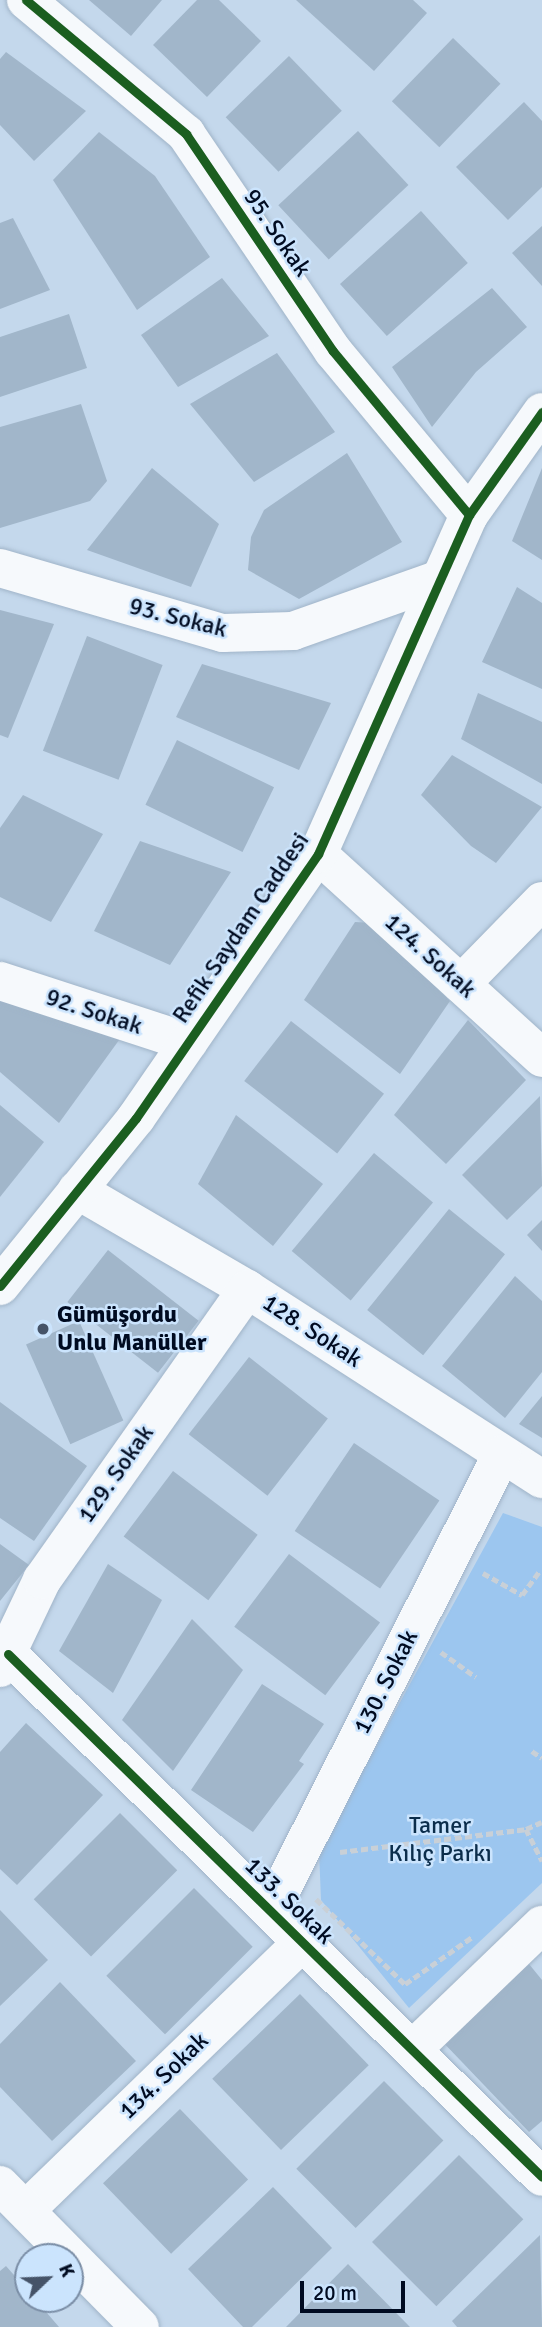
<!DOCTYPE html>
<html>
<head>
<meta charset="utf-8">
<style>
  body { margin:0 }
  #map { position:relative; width:542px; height:2327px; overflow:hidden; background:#c4d8ec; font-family:Signika,sans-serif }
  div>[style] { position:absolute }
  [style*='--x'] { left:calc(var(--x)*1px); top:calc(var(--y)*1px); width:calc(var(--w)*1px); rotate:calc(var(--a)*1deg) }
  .green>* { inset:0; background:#9cc6ef }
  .building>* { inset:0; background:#a1b6ca; transform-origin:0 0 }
  .path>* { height:4.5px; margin-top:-2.25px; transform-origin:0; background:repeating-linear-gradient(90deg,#c9d0d7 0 7px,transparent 0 10.5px) }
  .roads { filter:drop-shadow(0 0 2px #a0b4c8) drop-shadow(0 0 2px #a0b4c8) }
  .minor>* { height:38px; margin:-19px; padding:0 19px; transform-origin:19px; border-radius:19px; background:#f6f9fc }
  .tertiary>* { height:38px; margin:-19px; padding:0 19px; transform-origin:19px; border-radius:19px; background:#f6f9fc }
  .cycleway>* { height:9px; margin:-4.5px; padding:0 4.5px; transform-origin:4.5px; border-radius:4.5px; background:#1b5e20 }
  .dots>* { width:19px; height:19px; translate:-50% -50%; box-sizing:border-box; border:4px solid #cbe4fd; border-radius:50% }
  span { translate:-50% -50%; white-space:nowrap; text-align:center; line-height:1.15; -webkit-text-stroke:5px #cbe4fd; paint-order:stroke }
  .street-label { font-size:24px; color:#000b21 }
  .poi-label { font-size:24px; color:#000b21; font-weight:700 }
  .left { translate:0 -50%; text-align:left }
  .park-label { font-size:24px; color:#0b2d4b }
  .north { position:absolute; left:14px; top:2243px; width:70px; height:70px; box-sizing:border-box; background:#cbe4fd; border:2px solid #7a8da5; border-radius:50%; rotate:67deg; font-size:19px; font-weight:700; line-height:28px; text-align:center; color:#000b21 }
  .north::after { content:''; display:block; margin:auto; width:24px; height:32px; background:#455368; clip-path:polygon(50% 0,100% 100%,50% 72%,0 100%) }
  .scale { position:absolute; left:300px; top:2281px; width:105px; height:32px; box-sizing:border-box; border:4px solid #000b21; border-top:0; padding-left:9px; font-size:21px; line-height:24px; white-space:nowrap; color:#000b21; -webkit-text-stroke:5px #cbe4fd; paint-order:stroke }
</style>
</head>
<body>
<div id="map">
  <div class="green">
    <div style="clip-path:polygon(503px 1513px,542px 1527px,542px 1883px,409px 2008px,321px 1900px,319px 1851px)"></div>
  </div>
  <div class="building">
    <div style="clip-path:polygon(89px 0,162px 0,131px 36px)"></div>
    <div style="clip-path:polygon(197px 0,219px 0,261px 41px,207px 97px,153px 45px)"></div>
    <div style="clip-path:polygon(296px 0,413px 0,427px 13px,374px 71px)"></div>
    <div style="left:453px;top:38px;width:66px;height:88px;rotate:44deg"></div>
    <div style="clip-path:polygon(6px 52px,86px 111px,34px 161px,0 125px,0 59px)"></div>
    <div style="left:289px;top:56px;width:76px;height:88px;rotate:46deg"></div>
    <div style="clip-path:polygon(524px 102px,542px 121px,542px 187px,508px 220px,456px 167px)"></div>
    <div style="left:358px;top:131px;width:74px;height:109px;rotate:47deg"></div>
    <div style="clip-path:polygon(99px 132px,155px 176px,210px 257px,137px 310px,53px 180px)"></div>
    <div style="left:421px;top:211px;width:70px;height:109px;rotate:48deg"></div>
    <div style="clip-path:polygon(13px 218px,50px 290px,0 309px,0 223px)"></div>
    <div style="clip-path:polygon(542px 226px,542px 286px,512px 253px)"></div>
    <div style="clip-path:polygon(222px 278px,269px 336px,178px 387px,141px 335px)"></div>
    <div style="clip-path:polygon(492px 288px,527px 327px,476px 372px,432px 427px,392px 367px)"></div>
    <div style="clip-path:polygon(69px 314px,87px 368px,0 397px,0 337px)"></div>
    <div style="clip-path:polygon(277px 353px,335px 432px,254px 482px,190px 404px)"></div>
    <div style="clip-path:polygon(81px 404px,107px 481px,90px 501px,0 528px,0 427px)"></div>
    <div style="clip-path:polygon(347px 453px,402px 542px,299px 599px,248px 570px,251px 537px,264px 510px)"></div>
    <div style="clip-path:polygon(152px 468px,219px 524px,191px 587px,87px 550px)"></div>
    <div style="clip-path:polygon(542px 468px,542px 560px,512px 541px)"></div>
    <div style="clip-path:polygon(517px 587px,542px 603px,542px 689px,482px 662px)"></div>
    <div style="clip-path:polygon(0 610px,54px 624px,8px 738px,0 735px)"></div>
    <div style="left:87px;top:636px;width:81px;height:123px;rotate:21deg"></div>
    <div style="clip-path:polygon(202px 664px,331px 703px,299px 770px,176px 717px)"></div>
    <div style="clip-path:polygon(478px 693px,542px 722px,542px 784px,461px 739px)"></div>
    <div style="left:177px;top:740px;width:108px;height:72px;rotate:26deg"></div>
    <div style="clip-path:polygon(452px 755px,542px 807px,496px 863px,471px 846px,421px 795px)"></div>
    <div style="clip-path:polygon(23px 795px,103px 834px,51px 922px,0 897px,0 828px)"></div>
    <div style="clip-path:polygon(140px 841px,231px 872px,170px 965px,94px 931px)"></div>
    <div style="clip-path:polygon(355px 922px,373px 923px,450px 1001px,400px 1074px,304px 1000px)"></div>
    <div style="clip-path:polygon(0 997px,122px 1036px,59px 1123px,0 1072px)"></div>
    <div style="clip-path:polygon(468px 1020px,526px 1080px,446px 1164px,394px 1115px)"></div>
    <div style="left:291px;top:1021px;width:118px;height:76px;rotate:38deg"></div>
    <div style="clip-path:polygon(540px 1096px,542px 1186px,507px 1220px,462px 1175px)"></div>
    <div style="clip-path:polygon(0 1105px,44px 1142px,0 1197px)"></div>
    <div style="clip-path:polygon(236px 1115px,323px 1184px,273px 1246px,198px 1184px)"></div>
    <div style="left:374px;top:1153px;width:77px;height:128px;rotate:40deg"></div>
    <div style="left:449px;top:1209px;width:72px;height:130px;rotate:39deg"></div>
    <div style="clip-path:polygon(542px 1220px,542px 1251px,527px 1235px)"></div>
    <div style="left:108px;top:1250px;width:115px;height:66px;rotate:38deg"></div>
    <div style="clip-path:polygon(515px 1276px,542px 1301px,542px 1372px,505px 1418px,442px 1366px)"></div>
    <div style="left:79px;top:1321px;width:109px;height:58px;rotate:66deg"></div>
    <div style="left:249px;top:1357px;width:100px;height:98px;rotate:38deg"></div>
    <div style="clip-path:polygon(542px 1396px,542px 1438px,519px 1424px)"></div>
    <div style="clip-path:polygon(0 1402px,87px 1466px,34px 1541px,0 1518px)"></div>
    <div style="left:354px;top:1443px;width:103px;height:106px;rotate:34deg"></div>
    <div style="left:173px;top:1471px;width:106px;height:82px;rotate:37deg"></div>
    <div style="clip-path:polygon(0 1544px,29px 1565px,0 1601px)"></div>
    <div style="left:289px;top:1554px;width:114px;height:91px;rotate:37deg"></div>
    <div style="clip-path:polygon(108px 1564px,162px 1600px,113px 1693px,59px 1651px)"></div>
    <div style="clip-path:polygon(192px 1619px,243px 1670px,173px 1771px,122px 1720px)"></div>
    <div style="clip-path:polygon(262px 1684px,324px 1724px,299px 1761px,304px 1764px,253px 1832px,191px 1790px)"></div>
    <div style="clip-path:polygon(26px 1723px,103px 1795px,17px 1885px,0 1869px,0 1752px)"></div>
    <div style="left:120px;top:1813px;width:81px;height:122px;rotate:45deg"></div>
    <div style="left:194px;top:1888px;width:83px;height:124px;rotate:45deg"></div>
    <div style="clip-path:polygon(0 1910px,48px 1960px,0 2006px)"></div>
    <div style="clip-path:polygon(529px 1964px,542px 1980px,542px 2121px,529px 2132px,439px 2038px)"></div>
    <div style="clip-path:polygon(60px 1982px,136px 2061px,52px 2141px,0 2087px,0 2044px)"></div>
    <div style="left:300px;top:1994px;width:99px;height:122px;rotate:46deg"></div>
    <div style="left:384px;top:2081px;width:84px;height:124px;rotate:45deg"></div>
    <div style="left:180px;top:2109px;width:98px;height:107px;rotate:46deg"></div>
    <div style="left:459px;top:2155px;width:91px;height:123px;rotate:45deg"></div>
    <div style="clip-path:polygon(273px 2187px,332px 2248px,252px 2327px,243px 2327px,188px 2269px)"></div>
    <div style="clip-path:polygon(540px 2235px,542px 2327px,457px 2327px,452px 2321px)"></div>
    <div style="clip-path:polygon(348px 2264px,410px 2327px,286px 2327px)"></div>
    <div style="clip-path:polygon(6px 2266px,28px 2291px,28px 2299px,35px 2299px,59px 2327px,0 2327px,0 2271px)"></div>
  </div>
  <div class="path">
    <div style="--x:483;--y:1573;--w:45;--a:29.4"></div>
    <div style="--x:522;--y:1595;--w:29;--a:-54"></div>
    <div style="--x:441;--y:1652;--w:43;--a:35.5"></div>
    <div style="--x:532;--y:1751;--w:12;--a:35"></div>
    <div style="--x:526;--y:1829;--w:36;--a:63"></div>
    <div style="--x:340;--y:1852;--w:187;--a:-7"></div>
    <div style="--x:526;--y:1829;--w:17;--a:-24"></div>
    <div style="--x:316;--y:1899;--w:123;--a:43.7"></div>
    <div style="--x:405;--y:1984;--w:82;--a:-35"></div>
  </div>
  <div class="roads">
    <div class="minor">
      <div style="--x:26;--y:0;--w:209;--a:39.9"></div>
      <div style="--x:186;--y:134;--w:262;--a:55.9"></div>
      <div style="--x:333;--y:351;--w:213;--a:50.3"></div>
      <div style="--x:0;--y:568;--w:232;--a:16.3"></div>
      <div style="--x:223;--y:633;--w:70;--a:-1.6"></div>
      <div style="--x:293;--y:631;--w:153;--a:-19.5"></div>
      <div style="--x:318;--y:854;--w:303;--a:42.3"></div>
      <div style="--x:0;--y:981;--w:198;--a:18"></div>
      <div style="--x:461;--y:984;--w:116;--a:-45.7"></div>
      <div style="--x:77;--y:1190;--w:197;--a:30.2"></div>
      <div style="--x:247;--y:1289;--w:351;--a:32.8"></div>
      <div style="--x:8;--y:1654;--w:747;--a:44.4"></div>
      <div style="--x:0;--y:1668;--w:98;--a:-64.5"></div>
      <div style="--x:42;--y:1580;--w:356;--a:-54.8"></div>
      <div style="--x:271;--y:1910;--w:511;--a:-63.13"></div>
      <div style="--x:413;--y:2049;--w:179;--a:-43.9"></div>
      <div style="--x:26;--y:2210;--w:385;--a:-44.1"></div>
    </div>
    <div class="tertiary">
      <div style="--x:0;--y:1286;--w:216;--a:-51"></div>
      <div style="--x:136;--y:1118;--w:321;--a:-55.4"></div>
      <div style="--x:318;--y:854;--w:371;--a:-66"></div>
      <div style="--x:469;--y:515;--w:126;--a:-54.7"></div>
      <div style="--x:0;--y:2185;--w:199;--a:45.4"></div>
    </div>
  </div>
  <div class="cycleway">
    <div style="--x:26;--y:0;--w:209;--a:39.9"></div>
    <div style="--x:186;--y:134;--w:262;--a:55.9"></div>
    <div style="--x:333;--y:351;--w:213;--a:50.3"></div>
    <div style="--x:0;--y:1286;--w:216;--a:-51"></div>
    <div style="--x:136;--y:1118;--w:321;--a:-55.4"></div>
    <div style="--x:318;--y:854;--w:371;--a:-66"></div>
    <div style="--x:469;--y:515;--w:126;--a:-54.7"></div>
    <div style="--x:8;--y:1654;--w:747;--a:44.4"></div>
  </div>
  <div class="dots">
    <div style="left:43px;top:1329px;background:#455368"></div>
  </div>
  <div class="street-label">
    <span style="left:277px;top:233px;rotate:56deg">95. Sokak</span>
    <span style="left:178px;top:618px;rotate:14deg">93. Sokak</span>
    <span style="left:241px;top:928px;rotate:-56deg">Refik Saydam Caddesi</span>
    <span style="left:430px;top:956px;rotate:42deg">124. Sokak</span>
    <span style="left:94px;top:1012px;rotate:18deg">92. Sokak</span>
    <span style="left:312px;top:1331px;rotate:33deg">128. Sokak</span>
    <span style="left:116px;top:1474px;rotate:-55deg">129. Sokak</span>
    <span style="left:386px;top:1682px;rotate:-63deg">130. Sokak</span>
    <span style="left:289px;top:1901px;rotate:44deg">133. Sokak</span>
    <span style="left:164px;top:2076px;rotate:-44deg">134. Sokak</span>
  </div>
  <div class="poi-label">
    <span class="left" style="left:57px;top:1329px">Gümüşordu<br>Unlu Manüller</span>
  </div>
  <div class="park-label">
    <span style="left:440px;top:1840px">Tamer<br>Kılıç Parkı</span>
  </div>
  <div class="north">K</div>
  <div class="scale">20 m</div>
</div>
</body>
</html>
